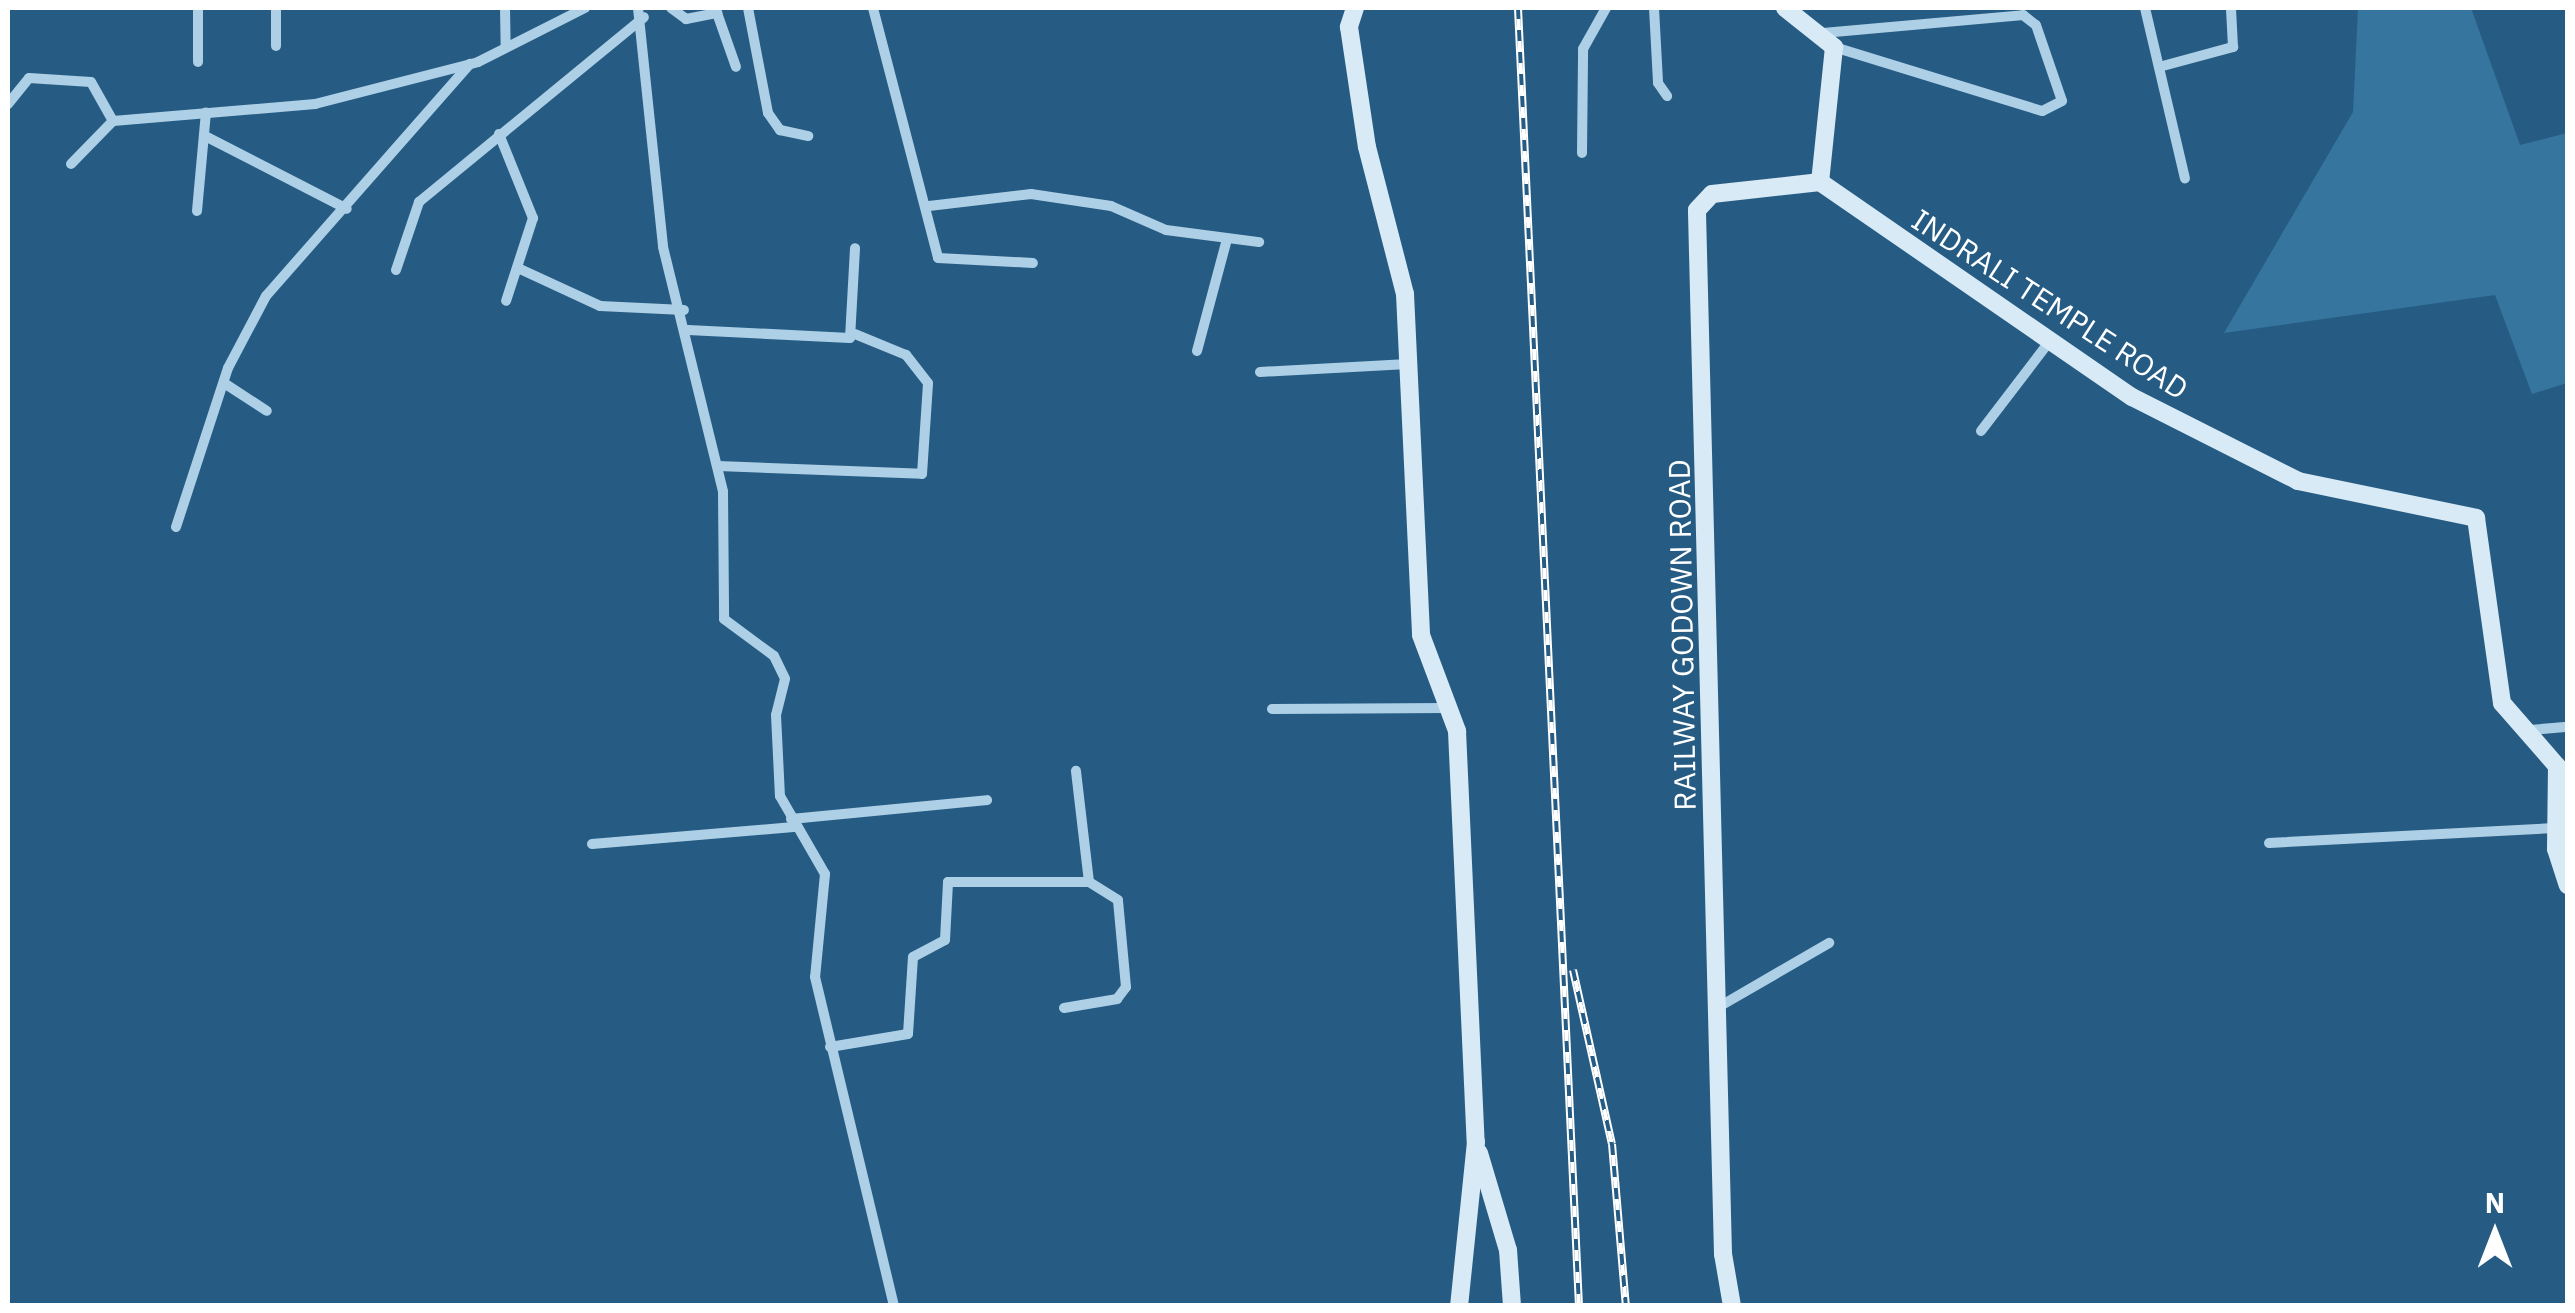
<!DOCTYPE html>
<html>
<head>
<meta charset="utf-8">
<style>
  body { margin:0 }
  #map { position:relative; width:2575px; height:1313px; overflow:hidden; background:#265c83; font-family:"IBM Plex Sans",sans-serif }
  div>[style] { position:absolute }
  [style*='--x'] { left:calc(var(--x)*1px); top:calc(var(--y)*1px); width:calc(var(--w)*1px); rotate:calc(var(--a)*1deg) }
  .green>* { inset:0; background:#36759e }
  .street>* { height:10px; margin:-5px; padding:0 5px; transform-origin:5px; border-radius:5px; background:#aed0e7 }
  .secondary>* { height:18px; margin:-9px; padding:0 9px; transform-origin:9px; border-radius:9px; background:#d8eaf6 }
  .rail>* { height:8px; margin-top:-4px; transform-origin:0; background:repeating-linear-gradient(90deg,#265c83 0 11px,#fff 0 22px); box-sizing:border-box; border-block:2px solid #fff }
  span { translate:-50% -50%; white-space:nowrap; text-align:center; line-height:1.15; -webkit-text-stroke:8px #265c83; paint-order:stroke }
  .street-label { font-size:30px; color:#fff }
  .frame { position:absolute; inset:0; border:10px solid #fff; pointer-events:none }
  .north { position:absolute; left:2445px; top:1183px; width:100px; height:100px; -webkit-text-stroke:8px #265c83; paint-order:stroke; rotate:0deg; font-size:28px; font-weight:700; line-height:40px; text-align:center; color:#fff }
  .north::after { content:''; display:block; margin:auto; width:35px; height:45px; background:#fff; clip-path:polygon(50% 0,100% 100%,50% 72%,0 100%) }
</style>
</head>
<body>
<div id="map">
  <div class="green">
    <div style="clip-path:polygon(2358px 8px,2471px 8px,2520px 145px,2567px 133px,2567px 383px,2532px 394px,2495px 295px,2224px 333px,2353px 112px)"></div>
  </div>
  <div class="street">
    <div style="--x:198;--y:8;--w:54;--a:90"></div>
    <div style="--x:276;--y:8;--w:38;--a:90"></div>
    <div style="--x:505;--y:8;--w:39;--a:89"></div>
    <div style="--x:638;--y:8;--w:240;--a:84"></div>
    <div style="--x:663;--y:247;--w:252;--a:76.2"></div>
    <div style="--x:723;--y:492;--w:127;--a:89.5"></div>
    <div style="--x:724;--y:619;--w:62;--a:36.5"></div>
    <div style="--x:774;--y:656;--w:25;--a:64"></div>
    <div style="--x:785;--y:679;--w:37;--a:104"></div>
    <div style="--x:776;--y:715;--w:81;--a:87.2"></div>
    <div style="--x:780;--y:796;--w:90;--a:60"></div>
    <div style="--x:825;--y:874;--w:103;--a:95.5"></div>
    <div style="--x:815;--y:977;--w:338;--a:76.5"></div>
    <div style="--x:671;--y:8;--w:19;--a:36"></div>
    <div style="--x:686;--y:19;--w:32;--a:-11"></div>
    <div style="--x:717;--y:13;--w:57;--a:70.6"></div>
    <div style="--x:748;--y:8;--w:107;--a:79.2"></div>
    <div style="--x:768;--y:113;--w:21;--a:55"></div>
    <div style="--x:780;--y:130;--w:29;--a:12"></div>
    <div style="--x:873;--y:8;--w:258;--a:75.4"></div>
    <div style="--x:938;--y:258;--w:95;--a:3"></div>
    <div style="--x:1654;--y:8;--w:75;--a:86.9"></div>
    <div style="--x:1658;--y:83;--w:16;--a:55"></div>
    <div style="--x:2145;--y:8;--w:175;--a:76.8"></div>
    <div style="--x:1823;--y:33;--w:201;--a:-5.1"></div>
    <div style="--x:2023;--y:15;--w:16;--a:38"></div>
    <div style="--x:2036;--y:25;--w:80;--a:71.1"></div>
    <div style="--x:2062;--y:101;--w:22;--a:153"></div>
    <div style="--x:2042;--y:111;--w:218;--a:-162.9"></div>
    <div style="--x:2159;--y:67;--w:77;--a:-15.1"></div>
    <div style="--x:2233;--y:47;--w:39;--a:-93"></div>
    <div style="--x:8;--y:104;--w:33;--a:-51"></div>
    <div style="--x:29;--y:78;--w:62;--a:3.7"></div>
    <div style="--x:91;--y:82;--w:45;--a:60.6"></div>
    <div style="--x:499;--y:134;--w:91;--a:68"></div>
    <div style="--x:533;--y:218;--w:87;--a:108"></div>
    <div style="--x:207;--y:137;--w:157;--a:27.2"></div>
    <div style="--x:1582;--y:153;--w:104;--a:-89.4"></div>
    <div style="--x:1583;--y:49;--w:47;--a:-60.7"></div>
    <div style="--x:71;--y:164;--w:60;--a:-45.7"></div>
    <div style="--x:113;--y:121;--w:203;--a:-4.8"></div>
    <div style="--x:315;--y:104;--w:168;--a:-14.4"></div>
    <div style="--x:478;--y:62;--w:120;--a:-26.8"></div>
    <div style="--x:929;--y:206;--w:103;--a:-6.7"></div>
    <div style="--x:1031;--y:194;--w:81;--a:8.5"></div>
    <div style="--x:1111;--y:206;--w:60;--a:23.6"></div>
    <div style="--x:1166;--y:230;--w:94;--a:7.4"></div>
    <div style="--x:197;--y:211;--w:99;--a:-84.8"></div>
    <div style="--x:520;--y:269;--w:88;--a:24.8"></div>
    <div style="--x:600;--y:306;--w:84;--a:2.7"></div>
    <div style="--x:396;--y:270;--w:72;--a:-71.3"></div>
    <div style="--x:419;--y:202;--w:291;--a:-39.4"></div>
    <div style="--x:688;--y:330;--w:162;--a:2.8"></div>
    <div style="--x:850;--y:338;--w:90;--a:-86.8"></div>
    <div style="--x:1197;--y:351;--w:116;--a:-75"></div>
    <div style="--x:1260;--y:372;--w:148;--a:-3.1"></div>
    <div style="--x:224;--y:383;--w:51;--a:33.1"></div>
    <div style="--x:1981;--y:431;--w:112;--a:-52.6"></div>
    <div style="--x:718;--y:466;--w:204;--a:2.2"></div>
    <div style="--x:922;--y:474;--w:91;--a:-86.2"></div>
    <div style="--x:928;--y:383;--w:36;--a:-128"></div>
    <div style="--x:906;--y:355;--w:55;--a:-157.6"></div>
    <div style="--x:176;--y:527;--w:167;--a:-71.9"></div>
    <div style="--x:228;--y:368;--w:81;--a:-62.2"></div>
    <div style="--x:266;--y:296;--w:309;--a:-48.7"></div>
    <div style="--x:1272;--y:709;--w:176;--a:-0.3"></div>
    <div style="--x:2530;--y:730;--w:38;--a:-5"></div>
    <div style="--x:791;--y:819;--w:197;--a:-5.5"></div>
    <div style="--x:2269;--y:843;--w:286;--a:-3"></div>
    <div style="--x:592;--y:844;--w:205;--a:-4.8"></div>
    <div style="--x:1722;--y:1005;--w:124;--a:-30.1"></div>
    <div style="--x:1064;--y:1008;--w:54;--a:-9.6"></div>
    <div style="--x:1117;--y:999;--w:15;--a:-53"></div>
    <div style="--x:1126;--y:987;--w:87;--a:-95.3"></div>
    <div style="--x:1118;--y:900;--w:34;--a:-148"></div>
    <div style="--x:830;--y:1047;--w:79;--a:-9.5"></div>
    <div style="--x:908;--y:1034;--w:77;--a:-86.3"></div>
    <div style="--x:913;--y:957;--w:36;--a:-28"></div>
    <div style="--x:945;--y:940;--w:58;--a:-87"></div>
    <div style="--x:948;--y:882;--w:141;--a:0"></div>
    <div style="--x:1089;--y:882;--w:112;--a:-96.7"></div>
  </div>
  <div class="secondary">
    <div style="--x:1355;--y:8;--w:20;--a:108"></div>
    <div style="--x:1349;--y:27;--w:121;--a:81.5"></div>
    <div style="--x:1367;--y:147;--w:152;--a:75.5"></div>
    <div style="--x:1405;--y:294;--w:341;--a:87.3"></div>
    <div style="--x:1421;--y:635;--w:103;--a:69.4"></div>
    <div style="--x:1457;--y:731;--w:411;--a:87.4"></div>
    <div style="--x:1476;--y:1142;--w:165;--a:95.9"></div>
    <div style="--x:1785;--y:8;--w:63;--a:38.5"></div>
    <div style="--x:1834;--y:47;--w:136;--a:95.9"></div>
    <div style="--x:1479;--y:1153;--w:101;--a:73.4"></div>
    <div style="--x:1508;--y:1250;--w:56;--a:85.9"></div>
    <div style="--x:1732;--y:1306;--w:53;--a:-99.8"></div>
    <div style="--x:1723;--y:1254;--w:1044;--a:-91.43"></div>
    <div style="--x:1697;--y:210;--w:22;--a:-47"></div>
    <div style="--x:1712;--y:194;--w:109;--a:-6.3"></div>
    <div style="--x:1820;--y:182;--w:379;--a:34.6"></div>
    <div style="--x:2132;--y:397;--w:186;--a:26.8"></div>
    <div style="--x:2298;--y:481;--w:182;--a:11.7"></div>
    <div style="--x:2476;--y:518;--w:187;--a:82"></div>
    <div style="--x:2502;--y:703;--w:84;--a:48.9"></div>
    <div style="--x:2557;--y:766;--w:83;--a:90.7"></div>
    <div style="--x:2556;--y:849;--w:38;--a:72"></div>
  </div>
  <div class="rail">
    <div style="--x:1518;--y:8;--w:1299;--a:87.31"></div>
    <div style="--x:1573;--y:970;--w:178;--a:77.4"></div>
    <div style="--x:1612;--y:1144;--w:163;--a:85.1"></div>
  </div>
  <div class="street-label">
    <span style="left:2050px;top:304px;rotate:33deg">INDRALI TEMPLE ROAD</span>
    <span style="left:1682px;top:635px;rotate:-91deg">RAILWAY GODOWN ROAD</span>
  </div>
  <div class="frame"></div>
  <div class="north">N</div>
</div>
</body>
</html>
